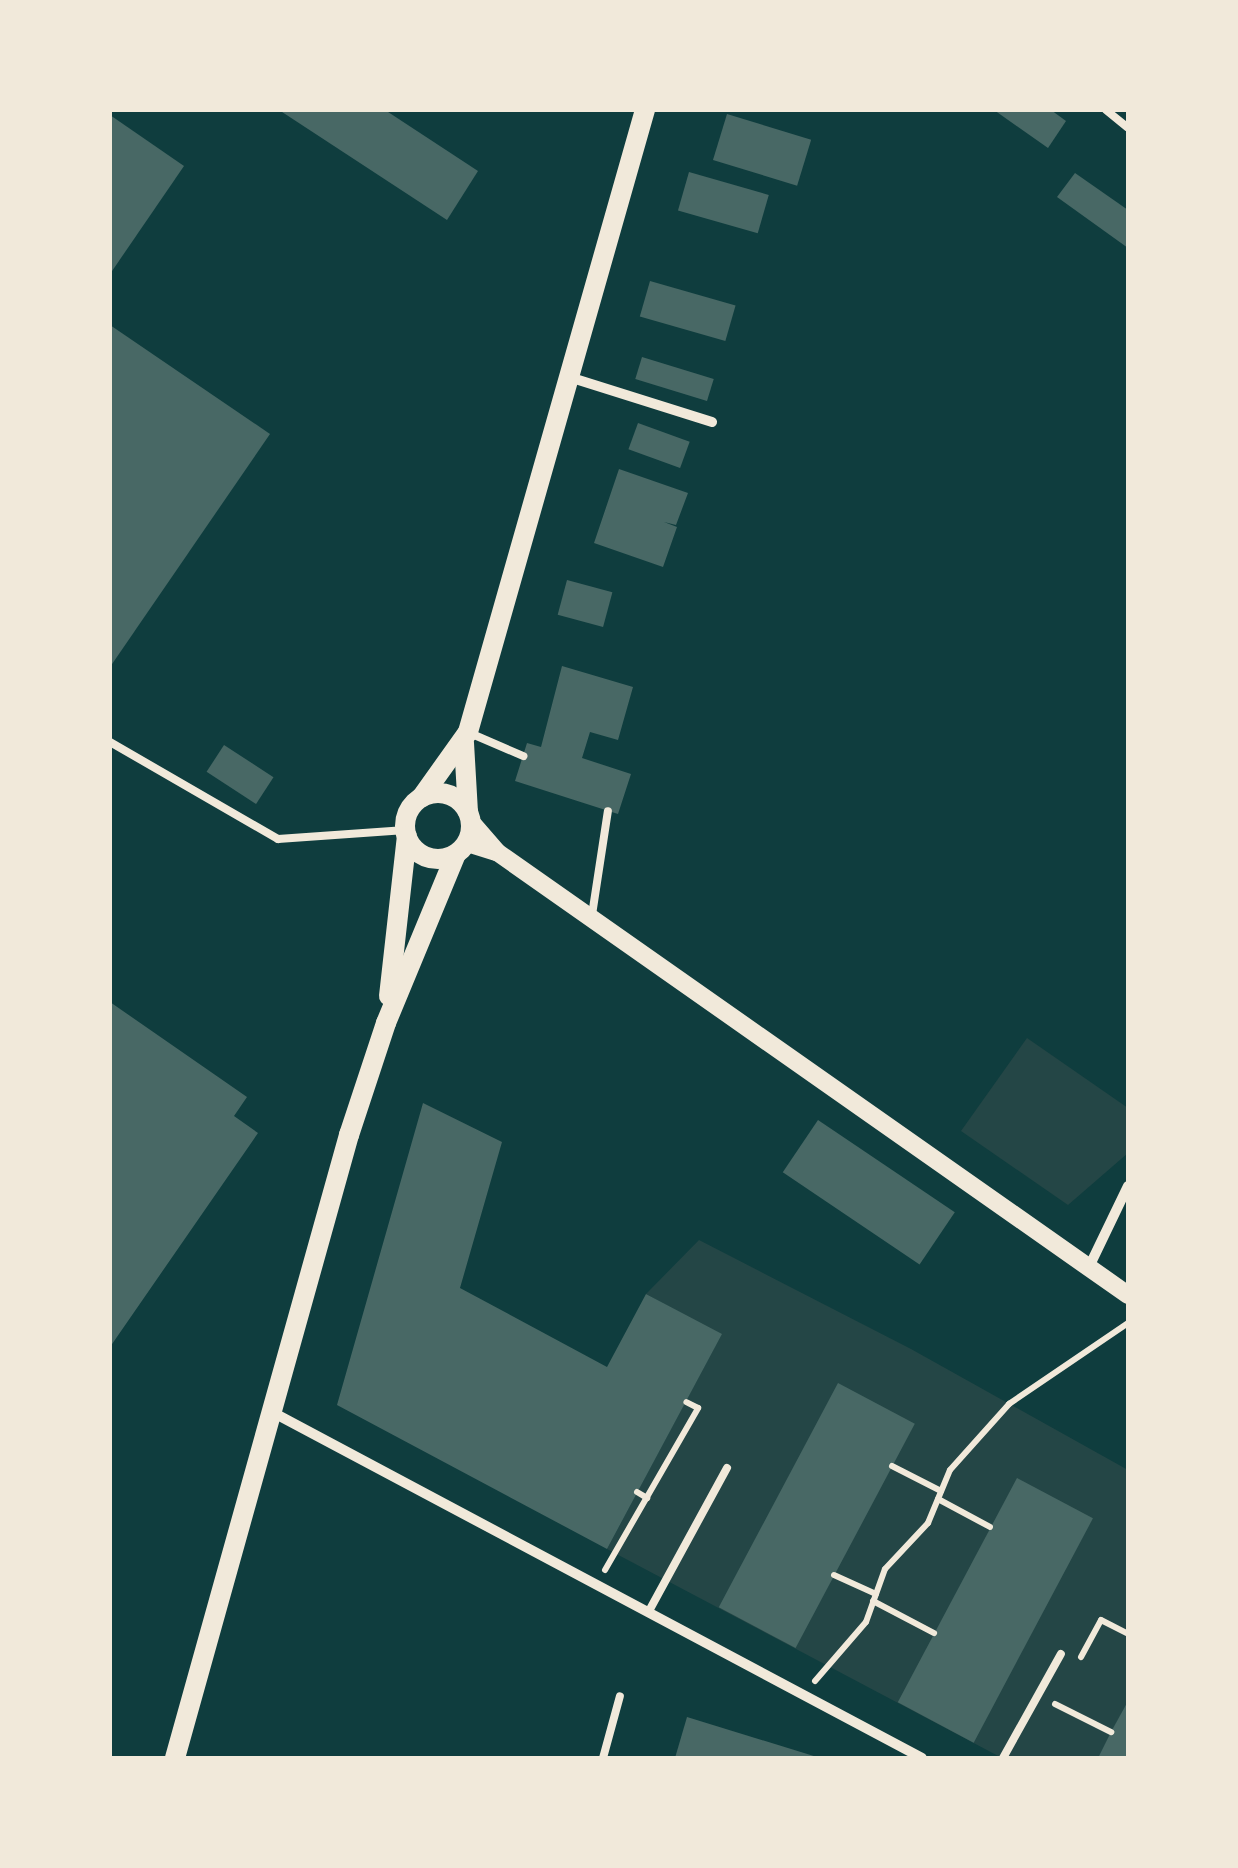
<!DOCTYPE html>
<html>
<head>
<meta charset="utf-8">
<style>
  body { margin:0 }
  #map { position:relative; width:1238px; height:1868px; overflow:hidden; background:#0f3d3e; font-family:"PT Sans",sans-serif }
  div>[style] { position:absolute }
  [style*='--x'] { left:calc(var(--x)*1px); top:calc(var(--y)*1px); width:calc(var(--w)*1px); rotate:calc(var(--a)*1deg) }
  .green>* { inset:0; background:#244646 }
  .building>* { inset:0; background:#486865; transform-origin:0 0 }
  .path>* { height:6px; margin:-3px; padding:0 3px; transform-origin:3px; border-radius:3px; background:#f1e9da }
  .service>* { height:8px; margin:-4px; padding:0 4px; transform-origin:4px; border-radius:4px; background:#f1e9da }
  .minor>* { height:10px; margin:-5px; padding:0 5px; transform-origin:5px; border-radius:5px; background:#f1e9da }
  .tertiary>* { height:18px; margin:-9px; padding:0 9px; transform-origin:9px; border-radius:9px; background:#f1e9da }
  .secondary>* { height:20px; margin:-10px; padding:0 10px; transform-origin:10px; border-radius:10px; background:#f1e9da }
  .secondary>.ring { margin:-10px; padding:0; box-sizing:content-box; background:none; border:20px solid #f1e9da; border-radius:50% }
  span { translate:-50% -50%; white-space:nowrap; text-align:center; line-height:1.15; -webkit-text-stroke:8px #f1e9da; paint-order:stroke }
  .frame { position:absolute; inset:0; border:112px solid #f1e9da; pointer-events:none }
</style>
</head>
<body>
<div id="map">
  <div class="green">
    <div style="clip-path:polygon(1027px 1038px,1128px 1108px,1128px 1153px,1068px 1205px,961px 1131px)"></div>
    <div style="clip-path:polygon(699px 1240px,911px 1349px,1128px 1470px,1128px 1701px,1098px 1758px,1002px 1758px,607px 1549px,721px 1335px,646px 1294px)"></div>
  </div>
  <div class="building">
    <div style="clip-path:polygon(279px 110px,385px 110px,478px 171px,447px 220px)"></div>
    <div style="clip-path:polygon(994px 110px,1051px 110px,1066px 121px,1048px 148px)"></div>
    <div style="left:727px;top:114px;width:88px;height:48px;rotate:17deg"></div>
    <div style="clip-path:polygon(110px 115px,184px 166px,110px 274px)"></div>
    <div style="left:689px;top:172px;width:83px;height:40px;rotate:16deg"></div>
    <div style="clip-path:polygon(1075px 173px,1128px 210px,1128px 248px,1057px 197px)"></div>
    <div style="left:650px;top:281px;width:89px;height:37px;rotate:16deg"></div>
    <div style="clip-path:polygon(110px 325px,270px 434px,110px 667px)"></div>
    <div style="left:642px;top:357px;width:75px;height:23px;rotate:17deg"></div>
    <div style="left:638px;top:423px;width:55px;height:28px;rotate:20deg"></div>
    <div style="clip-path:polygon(619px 469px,688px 493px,676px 525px,664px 522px,677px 527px,663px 567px,594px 543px)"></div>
    <div style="left:567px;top:580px;width:47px;height:36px;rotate:15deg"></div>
    <div style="clip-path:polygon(562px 666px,633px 687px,618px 740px,590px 732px,582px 758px,631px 774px,618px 814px,515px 781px,527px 743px,541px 747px)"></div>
    <div style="left:224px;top:745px;width:59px;height:32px;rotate:33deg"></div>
    <div style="clip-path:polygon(110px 1002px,247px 1097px,234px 1116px,258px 1133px,110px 1347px)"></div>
    <div style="clip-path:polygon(423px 1103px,502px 1142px,460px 1288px,607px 1367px,646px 1294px,722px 1334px,607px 1549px,337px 1405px)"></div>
    <div style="left:818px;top:1120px;width:165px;height:63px;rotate:34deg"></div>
    <div style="left:838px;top:1383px;width:87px;height:254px;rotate:28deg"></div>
    <div style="left:1017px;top:1478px;width:86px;height:254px;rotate:28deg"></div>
    <div style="clip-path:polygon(1128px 1701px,1128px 1758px,1098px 1758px,1111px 1732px)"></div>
    <div style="clip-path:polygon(687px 1717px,817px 1757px,817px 1758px,675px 1758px)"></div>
  </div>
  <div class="path">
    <div style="--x:892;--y:1466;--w:55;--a:27"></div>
    <div style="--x:637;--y:1492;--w:12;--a:31"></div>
    <div style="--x:938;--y:1499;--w:59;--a:28.3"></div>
    <div style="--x:605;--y:1570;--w:187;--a:-60.1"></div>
    <div style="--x:698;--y:1408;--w:13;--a:-153"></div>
    <div style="--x:834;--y:1575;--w:46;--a:24.3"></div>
    <div style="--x:873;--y:1601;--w:69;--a:27.7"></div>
    <div style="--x:1081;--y:1657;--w:42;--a:-61.6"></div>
    <div style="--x:1101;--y:1620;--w:30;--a:27"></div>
    <div style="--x:815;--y:1681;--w:78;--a:-49.2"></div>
    <div style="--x:866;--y:1622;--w:56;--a:-70.3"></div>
    <div style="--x:885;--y:1569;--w:63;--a:-46.9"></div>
    <div style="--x:928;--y:1523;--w:57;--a:-67.5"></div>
    <div style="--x:950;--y:1470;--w:89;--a:-48.2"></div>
    <div style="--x:1009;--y:1404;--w:144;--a:-34.2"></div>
    <div style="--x:1055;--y:1704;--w:63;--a:26.6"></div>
  </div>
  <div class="service">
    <div style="--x:1106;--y:110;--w:28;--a:39"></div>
    <div style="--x:472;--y:734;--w:56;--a:23.3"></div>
    <div style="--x:110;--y:742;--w:194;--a:30"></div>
    <div style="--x:278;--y:839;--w:128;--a:-4"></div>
    <div style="--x:592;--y:915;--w:105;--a:-81.3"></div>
    <div style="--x:649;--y:1611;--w:163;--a:-61.4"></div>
    <div style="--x:603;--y:1758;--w:64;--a:-74.7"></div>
    <div style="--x:1003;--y:1758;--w:119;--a:-60.9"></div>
  </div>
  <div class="minor">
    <div style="--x:569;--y:377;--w:150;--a:17.5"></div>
    <div style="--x:1089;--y:1267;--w:90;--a:-64.3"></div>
    <div style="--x:274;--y:1413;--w:734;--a:28.03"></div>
  </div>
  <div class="tertiary">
    <div style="--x:471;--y:822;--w:40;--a:49"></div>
    <div style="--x:497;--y:852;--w:771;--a:35.07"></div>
    <div style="--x:467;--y:843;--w:30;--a:17"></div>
  </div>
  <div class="secondary">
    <div style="--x:464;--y:743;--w:69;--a:86.7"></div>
    <div class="ring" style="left:405px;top:793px;width:46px;height:46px"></div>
    <div style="--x:421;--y:798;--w:81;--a:-54.5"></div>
    <div style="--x:468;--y:732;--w:647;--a:-74.12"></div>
    <div style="--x:389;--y:996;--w:161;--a:-83.6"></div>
    <div style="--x:175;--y:1758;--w:647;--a:-74.4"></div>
    <div style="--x:349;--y:1135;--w:118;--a:-71.7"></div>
    <div style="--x:386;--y:1023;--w:183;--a:-67.5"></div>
  </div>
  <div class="frame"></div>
</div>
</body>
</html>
